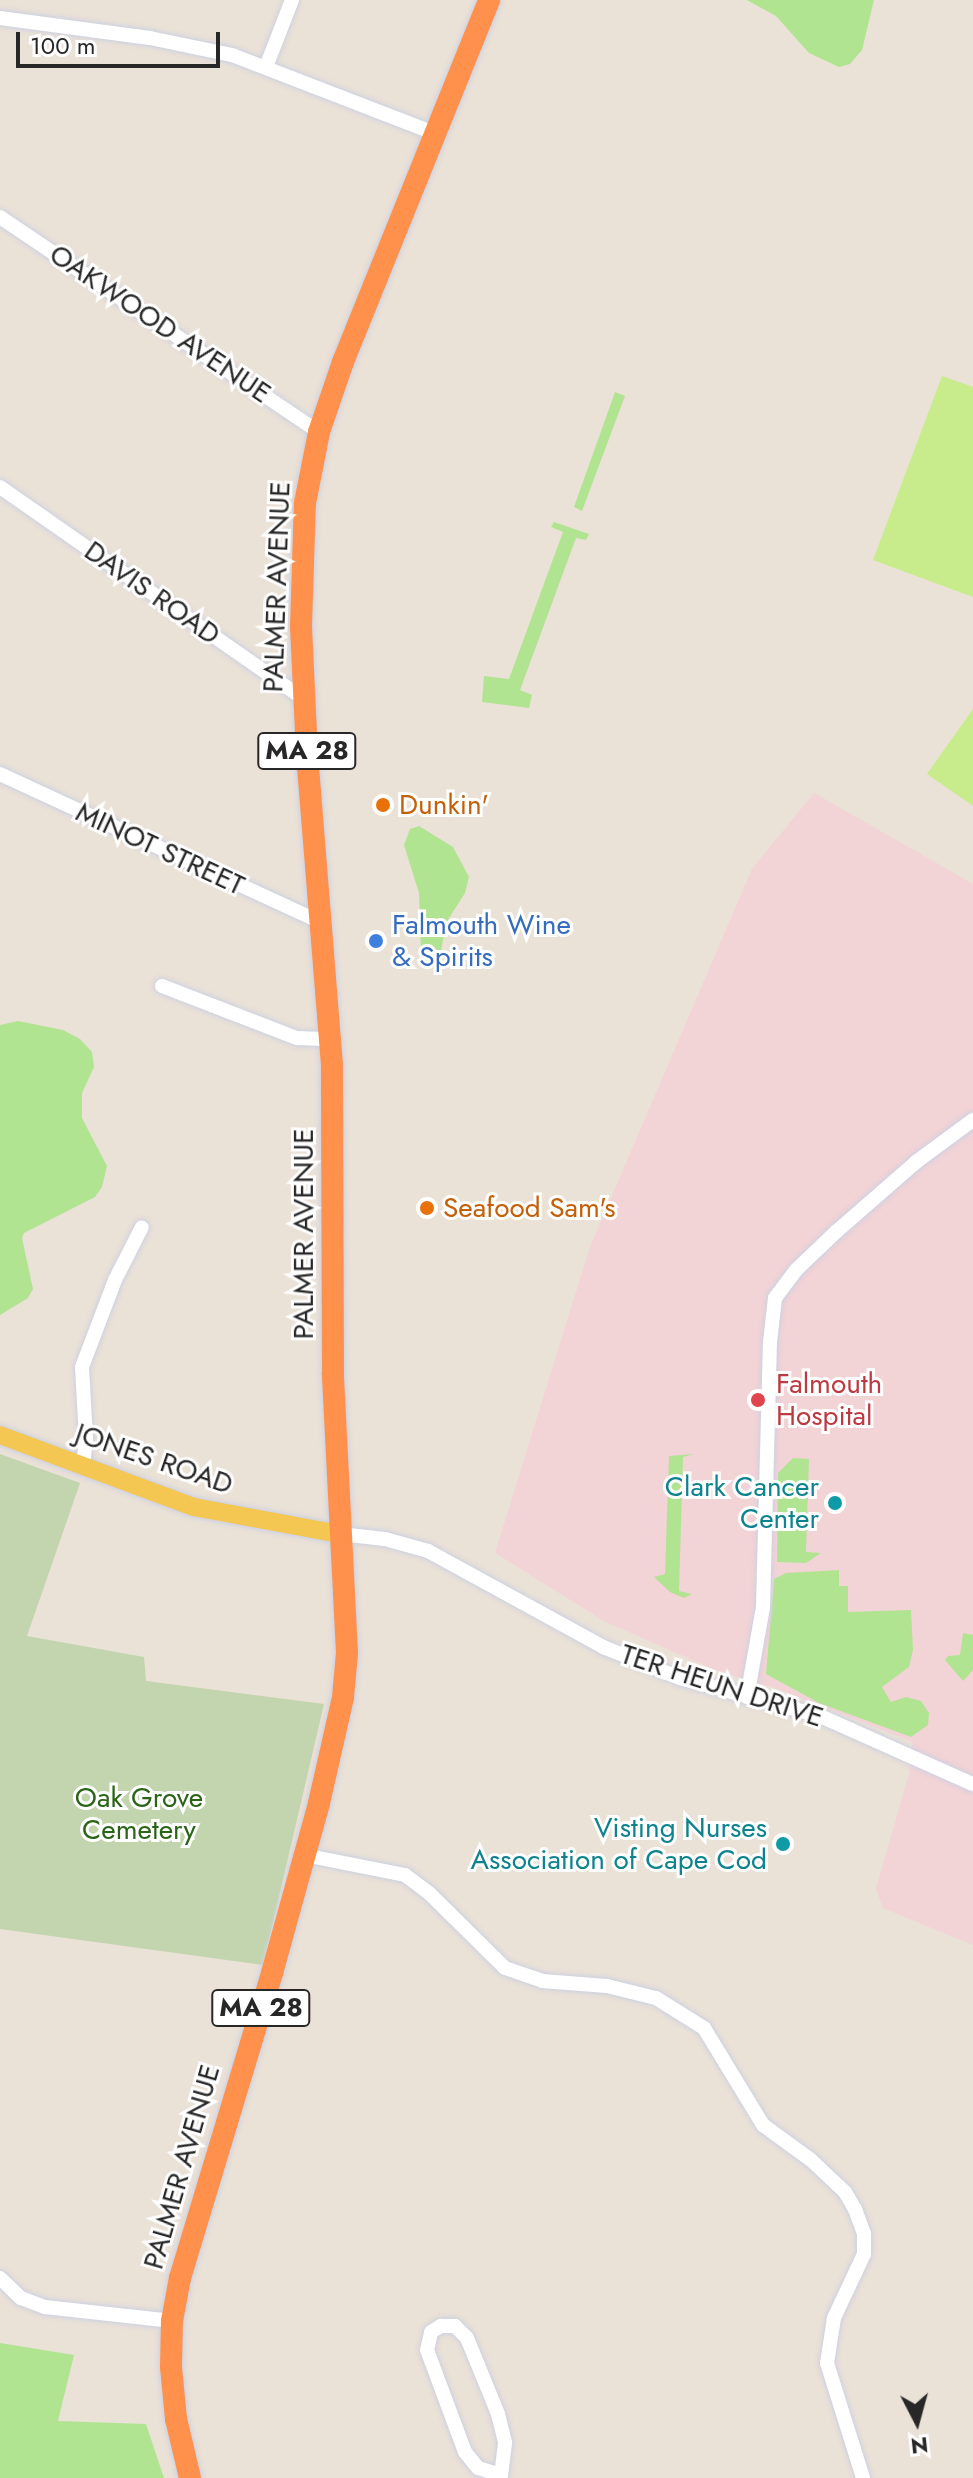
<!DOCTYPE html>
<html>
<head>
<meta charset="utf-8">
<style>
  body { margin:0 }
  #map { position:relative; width:973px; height:2478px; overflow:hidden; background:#eae1d7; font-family:Jost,sans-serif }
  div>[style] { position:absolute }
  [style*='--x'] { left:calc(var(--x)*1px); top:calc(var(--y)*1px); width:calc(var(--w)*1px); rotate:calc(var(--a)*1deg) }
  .medical>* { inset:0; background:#f2d3d6 }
  .green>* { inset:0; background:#b1e491 }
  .cemetery>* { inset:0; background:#c3d5ae }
  .pitch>* { inset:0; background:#c8ec8c }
  .roads { filter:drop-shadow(0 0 2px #ccd1e1) drop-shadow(0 0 2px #ccd1e1) }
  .minor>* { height:14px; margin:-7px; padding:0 7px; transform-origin:7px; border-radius:7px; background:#fff }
  .major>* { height:18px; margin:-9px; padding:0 9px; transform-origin:9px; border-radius:9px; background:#f4c652 }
  .highway>* { height:22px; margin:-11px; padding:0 11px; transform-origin:11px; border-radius:11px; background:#ff914d }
  .dots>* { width:22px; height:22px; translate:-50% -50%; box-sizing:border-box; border:4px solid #fff; border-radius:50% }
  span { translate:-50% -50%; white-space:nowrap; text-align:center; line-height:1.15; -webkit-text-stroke:6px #fff; paint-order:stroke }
  .shield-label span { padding:2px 6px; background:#fff; border:2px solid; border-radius:6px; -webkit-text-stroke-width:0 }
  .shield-label { font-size:26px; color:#272727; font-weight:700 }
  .street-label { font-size:28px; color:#272727 }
  .food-label { font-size:28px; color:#c56008 }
  .left { translate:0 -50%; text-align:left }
  .shop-label { font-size:28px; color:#366cbe }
  .health-label { font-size:28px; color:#be3a42 }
  .culture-label { font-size:28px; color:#0d838f }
  .right { translate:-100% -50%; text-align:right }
  .park-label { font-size:28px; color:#2a6416 }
  .north { position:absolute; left:877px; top:2382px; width:80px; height:80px; -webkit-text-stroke:6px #fff; paint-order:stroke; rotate:174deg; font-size:22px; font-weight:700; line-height:32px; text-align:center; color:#272727 }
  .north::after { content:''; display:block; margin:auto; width:28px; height:36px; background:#272727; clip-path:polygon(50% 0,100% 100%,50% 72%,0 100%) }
  .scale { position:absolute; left:16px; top:32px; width:204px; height:36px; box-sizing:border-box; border:4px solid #272727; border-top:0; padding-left:10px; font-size:24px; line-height:28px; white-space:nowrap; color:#272727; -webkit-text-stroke:6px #fff; paint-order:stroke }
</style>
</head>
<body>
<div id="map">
  <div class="medical">
    <div style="clip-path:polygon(814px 793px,973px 884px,973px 1945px,883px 1908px,876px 1889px,909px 1774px,913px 1742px,778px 1689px,715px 1670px,604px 1621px,495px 1553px,590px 1247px,752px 869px)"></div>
  </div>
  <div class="green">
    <div style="clip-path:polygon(747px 0,874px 0,862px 50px,850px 64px,839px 67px,809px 53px,776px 16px)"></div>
    <div style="clip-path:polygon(615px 392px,625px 396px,582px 511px,574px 507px)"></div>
    <div style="clip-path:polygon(554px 522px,589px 534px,586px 540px,576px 538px,520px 690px,532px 695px,529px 708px,482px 702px,484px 676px,509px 679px,563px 532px,551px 527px)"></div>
    <div style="clip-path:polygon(419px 826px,453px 847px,469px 877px,465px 893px,446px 923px,439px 962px,433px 967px,421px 955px,419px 893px,404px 845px,410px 829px)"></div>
    <div style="clip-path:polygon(18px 1021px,63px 1030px,80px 1039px,92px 1052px,94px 1067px,82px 1093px,82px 1118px,107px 1166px,102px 1187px,95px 1197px,24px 1233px,22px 1238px,33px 1289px,28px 1298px,0 1315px,0 1025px)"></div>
    <div style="clip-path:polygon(694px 1454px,683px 1457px,679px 1591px,692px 1594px,684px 1598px,670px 1592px,654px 1577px,665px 1574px,669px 1456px)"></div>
    <div style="clip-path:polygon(793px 1458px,809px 1459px,806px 1552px,821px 1553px,806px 1563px,777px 1562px,778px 1473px)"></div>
    <div style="clip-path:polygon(839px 1570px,839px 1586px,848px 1586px,848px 1612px,911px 1610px,913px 1650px,909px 1667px,882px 1687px,891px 1702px,906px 1697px,921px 1701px,929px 1713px,928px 1725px,911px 1737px,819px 1703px,766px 1674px,774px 1579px,786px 1573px)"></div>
    <div style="clip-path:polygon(963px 1633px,973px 1635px,973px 1670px,963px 1681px,945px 1660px,948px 1656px,960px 1655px)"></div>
    <div style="clip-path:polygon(0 2343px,74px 2355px,58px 2421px,146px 2424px,164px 2478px,0 2478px)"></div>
  </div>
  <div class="cemetery">
    <div style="clip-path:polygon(0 1454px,80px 1483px,27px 1636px,144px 1657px,146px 1681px,324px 1704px,263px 1965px,0 1929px)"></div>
  </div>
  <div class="pitch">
    <div style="clip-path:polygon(942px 376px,973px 387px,973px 597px,873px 560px)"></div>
    <div style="clip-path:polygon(973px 709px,973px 806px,927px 774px)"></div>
  </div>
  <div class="roads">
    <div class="minor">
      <div style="--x:0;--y:18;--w:151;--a:7.6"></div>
      <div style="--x:150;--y:38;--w:84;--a:11.7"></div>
      <div style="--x:232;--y:55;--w:217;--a:21.1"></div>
      <div style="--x:266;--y:67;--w:72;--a:-68.8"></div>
      <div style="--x:0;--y:217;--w:385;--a:34"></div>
      <div style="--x:0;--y:487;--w:369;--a:34.9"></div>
      <div style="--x:0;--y:774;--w:353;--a:24.8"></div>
      <div style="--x:162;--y:986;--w:145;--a:21.1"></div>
      <div style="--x:297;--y:1038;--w:33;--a:2"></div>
      <div style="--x:83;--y:1465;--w:26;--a:-83"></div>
      <div style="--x:86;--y:1439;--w:72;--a:-93.2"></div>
      <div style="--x:82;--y:1367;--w:93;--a:-69.2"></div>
      <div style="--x:115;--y:1280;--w:59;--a:-63"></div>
      <div style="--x:340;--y:1534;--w:45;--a:6.3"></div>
      <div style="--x:385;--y:1539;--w:45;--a:15.6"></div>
      <div style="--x:428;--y:1551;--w:200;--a:28.7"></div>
      <div style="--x:603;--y:1647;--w:83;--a:21.9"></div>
      <div style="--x:680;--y:1678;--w:145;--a:15.2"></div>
      <div style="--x:820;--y:1716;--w:167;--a:24"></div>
      <div style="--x:747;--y:1697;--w:91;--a:-79.9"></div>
      <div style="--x:763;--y:1607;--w:265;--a:-88.5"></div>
      <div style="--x:770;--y:1342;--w:44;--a:-83.5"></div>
      <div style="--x:775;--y:1298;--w:35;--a:-53"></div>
      <div style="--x:796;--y:1270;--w:57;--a:-43.6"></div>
      <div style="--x:837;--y:1231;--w:105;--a:-41.1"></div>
      <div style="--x:916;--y:1162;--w:71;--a:-36.4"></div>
      <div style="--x:304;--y:1855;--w:103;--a:11.2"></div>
      <div style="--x:405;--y:1875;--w:31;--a:37"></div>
      <div style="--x:430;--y:1894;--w:105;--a:44.6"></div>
      <div style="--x:505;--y:1968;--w:39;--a:19"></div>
      <div style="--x:542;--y:1981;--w:65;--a:4.4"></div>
      <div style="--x:607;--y:1986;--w:50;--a:13.8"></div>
      <div style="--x:656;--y:1998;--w:57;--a:32"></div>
      <div style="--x:704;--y:2028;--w:114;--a:58.7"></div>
      <div style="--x:763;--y:2125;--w:59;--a:36.1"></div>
      <div style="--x:811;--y:2160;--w:47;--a:43.3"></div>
      <div style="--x:845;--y:2192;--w:20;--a:60"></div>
      <div style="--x:855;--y:2209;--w:27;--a:70"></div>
      <div style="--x:864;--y:2234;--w:20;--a:90"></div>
      <div style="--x:864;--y:2254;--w:71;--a:115.1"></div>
      <div style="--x:834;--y:2318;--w:46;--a:98.8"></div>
      <div style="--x:827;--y:2363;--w:121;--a:72.6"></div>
      <div style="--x:0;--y:2278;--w:29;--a:44"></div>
      <div style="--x:21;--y:2298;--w:26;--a:21"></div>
      <div style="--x:45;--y:2307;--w:128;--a:6.3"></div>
      <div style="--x:500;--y:2475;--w:23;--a:-162"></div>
      <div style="--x:478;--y:2468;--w:21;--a:-129"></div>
      <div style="--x:465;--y:2452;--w:109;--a:-110.4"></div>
      <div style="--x:427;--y:2350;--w:18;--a:-77"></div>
      <div style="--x:431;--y:2332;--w:12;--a:-31"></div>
      <div style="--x:441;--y:2326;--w:14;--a:0"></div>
      <div style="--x:455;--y:2326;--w:17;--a:45"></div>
      <div style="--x:467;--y:2338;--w:82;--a:67.8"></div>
      <div style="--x:498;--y:2414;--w:30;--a:76"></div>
      <div style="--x:505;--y:2443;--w:35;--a:97"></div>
    </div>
    <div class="major">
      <div style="--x:0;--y:1435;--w:207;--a:20.4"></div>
      <div style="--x:194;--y:1507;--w:148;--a:10.5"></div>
    </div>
    <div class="highway">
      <div style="--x:190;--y:2478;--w:61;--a:-103.3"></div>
      <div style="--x:176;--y:2419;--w:52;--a:-95.5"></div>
      <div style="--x:171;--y:2367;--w:46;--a:-88.8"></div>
      <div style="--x:172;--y:2321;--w:44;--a:-79.5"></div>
      <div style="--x:180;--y:2278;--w:319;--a:-73.2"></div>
      <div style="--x:272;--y:1973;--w:176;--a:-74.5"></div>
      <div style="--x:319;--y:1803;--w:109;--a:-77.2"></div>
      <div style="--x:343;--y:1697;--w:44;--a:-84.8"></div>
      <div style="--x:347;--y:1653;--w:281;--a:-92.9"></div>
      <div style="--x:333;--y:1372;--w:307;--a:-90.2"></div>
      <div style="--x:332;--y:1065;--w:312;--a:-94.6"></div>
      <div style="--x:307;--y:754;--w:127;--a:-92.7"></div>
      <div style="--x:301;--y:627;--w:124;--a:-88.2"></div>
      <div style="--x:305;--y:503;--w:72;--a:-78.8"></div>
      <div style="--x:319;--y:432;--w:74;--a:-71.1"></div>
      <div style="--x:343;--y:362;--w:390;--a:-68"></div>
    </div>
  </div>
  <div class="dots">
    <div style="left:383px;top:805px;background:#e8710a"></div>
    <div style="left:376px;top:941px;background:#3f7fe0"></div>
    <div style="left:427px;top:1208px;background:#e8710a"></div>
    <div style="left:758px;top:1400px;background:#e0444e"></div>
    <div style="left:835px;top:1503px;background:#0f9aa8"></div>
    <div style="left:783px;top:1844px;background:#0f9aa8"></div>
  </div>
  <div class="shield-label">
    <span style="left:307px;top:751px">MA 28</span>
    <span style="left:261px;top:2008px">MA 28</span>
  </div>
  <div class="street-label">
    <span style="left:160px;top:324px;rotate:34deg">OAKWOOD AVENUE</span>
    <span style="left:277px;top:587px;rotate:-88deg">PALMER AVENUE</span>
    <span style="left:152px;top:593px;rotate:35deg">DAVIS ROAD</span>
    <span style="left:160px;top:849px;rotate:25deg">MINOT STREET</span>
    <span style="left:304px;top:1234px;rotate:-90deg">PALMER AVENUE</span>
    <span style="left:154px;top:1459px;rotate:19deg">JONES ROAD</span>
    <span style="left:722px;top:1686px;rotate:18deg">TER HEUN DRIVE</span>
    <span style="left:182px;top:2167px;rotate:-74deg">PALMER AVENUE</span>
  </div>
  <div class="food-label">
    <span class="left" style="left:399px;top:805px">Dunkin'</span>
    <span class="left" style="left:443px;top:1208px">Seafood Sam's</span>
  </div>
  <div class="shop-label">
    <span class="left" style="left:392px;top:941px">Falmouth Wine<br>&amp; Spirits</span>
  </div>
  <div class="health-label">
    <span class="left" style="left:776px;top:1400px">Falmouth<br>Hospital</span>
  </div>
  <div class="culture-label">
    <span class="right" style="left:819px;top:1503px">Clark Cancer<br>Center</span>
    <span class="right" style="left:767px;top:1844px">Visting Nurses<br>Association of Cape Cod</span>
  </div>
  <div class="park-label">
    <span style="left:139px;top:1814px">Oak Grove<br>Cemetery</span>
  </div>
  <div class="north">N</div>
  <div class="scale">100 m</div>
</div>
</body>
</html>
